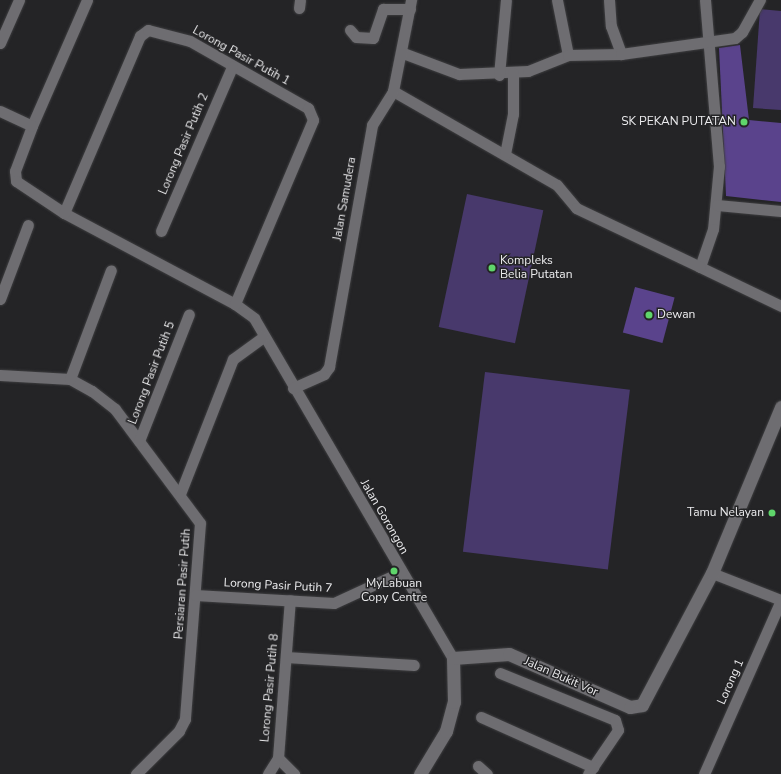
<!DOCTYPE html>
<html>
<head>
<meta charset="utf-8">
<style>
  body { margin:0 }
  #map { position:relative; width:781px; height:774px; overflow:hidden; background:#242426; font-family:"Nunito Sans",sans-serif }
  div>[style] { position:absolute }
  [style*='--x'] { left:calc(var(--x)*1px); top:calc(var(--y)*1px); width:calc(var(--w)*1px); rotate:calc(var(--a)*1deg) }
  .green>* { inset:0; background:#48396c; transform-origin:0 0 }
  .building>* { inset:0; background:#5a438c; transform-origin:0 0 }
  .roads { filter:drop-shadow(0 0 1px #3e3e40) drop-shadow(0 0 1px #3e3e40) }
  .minor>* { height:11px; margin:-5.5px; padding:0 5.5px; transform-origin:5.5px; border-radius:5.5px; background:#6e6d71 }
  .tertiary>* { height:13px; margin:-6.5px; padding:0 6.5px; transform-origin:6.5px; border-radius:6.5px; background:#6e6d71 }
  .dots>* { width:11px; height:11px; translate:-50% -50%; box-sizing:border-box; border:2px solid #242426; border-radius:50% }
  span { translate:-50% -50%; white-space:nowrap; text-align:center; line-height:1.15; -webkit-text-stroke:3px #242426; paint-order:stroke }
  .street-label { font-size:12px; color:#ececee }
  .poi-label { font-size:12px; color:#ececee }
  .right { translate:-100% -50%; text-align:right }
  .left { translate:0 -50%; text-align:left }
</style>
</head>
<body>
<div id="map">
  <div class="green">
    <div style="clip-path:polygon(760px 9px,781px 11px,781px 110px,753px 108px)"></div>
    <div style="left:467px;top:194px;width:78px;height:136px;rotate:12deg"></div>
    <div style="left:485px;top:372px;width:146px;height:181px;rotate:7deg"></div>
  </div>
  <div class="building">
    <div style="clip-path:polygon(740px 45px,749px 120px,781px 123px,781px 202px,726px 196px,719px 48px)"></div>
    <div style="left:635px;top:287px;width:41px;height:47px;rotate:15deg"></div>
  </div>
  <div class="roads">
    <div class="minor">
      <div style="--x:87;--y:0;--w:137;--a:113.6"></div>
      <div style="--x:32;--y:126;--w:48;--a:110.7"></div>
      <div style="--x:15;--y:171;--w:10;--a:84"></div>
      <div style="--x:16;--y:181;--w:58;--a:33.7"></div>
      <div style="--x:64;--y:213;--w:194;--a:28"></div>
      <div style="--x:235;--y:304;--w:24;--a:36"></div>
      <div style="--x:254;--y:318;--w:394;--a:59.7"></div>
      <div style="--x:557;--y:0;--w:56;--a:78.7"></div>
      <div style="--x:609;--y:0;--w:26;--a:86"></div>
      <div style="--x:611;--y:26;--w:30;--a:70"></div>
      <div style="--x:705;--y:0;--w:167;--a:85.2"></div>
      <div style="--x:719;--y:166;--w:63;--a:95.4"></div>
      <div style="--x:713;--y:229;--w:40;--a:108.9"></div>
      <div style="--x:700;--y:267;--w:90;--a:25.7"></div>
      <div style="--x:299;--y:8;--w:8;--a:-83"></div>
      <div style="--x:350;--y:30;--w:9;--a:49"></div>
      <div style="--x:356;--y:37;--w:17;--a:3"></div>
      <div style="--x:373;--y:38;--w:31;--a:-71"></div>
      <div style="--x:383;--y:9;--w:27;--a:0"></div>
      <div style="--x:0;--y:43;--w:47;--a:-66.2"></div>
      <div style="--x:403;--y:53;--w:60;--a:20.6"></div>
      <div style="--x:459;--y:74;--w:69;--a:-2.5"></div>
      <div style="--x:528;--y:71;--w:43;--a:-21.8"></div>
      <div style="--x:568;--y:55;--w:53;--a:-1.1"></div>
      <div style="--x:621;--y:54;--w:115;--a:-8"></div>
      <div style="--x:735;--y:38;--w:9;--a:-41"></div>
      <div style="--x:742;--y:32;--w:37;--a:-61"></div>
      <div style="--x:499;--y:75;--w:75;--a:-84.7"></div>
      <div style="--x:393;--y:91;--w:189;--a:29.8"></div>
      <div style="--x:557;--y:185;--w:30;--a:50"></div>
      <div style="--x:576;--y:208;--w:137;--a:25.4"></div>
      <div style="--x:0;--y:111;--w:35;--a:25"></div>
      <div style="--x:505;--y:154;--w:41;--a:-78.7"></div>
      <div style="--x:513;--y:114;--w:41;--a:-90"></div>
      <div style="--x:717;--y:205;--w:64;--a:5.4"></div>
      <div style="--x:64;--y:213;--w:193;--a:-66.8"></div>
      <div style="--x:140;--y:36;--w:10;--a:-37"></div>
      <div style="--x:148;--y:30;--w:43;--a:14.7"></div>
      <div style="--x:190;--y:41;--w:136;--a:29.6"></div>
      <div style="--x:308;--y:108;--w:13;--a:67"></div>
      <div style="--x:313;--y:120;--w:200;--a:113"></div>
      <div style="--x:161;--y:231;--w:179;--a:-66.6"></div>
      <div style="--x:0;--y:299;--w:79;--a:-69.3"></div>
      <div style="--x:0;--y:375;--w:70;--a:3.3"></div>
      <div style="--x:70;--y:379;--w:25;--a:29"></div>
      <div style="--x:92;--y:391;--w:29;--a:38"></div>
      <div style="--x:115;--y:409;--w:142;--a:53.3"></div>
      <div style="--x:200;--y:523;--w:197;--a:94.4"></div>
      <div style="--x:185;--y:719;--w:13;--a:117"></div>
      <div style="--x:179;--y:731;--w:61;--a:135"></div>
      <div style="--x:70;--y:379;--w:116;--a:-69.4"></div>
      <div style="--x:293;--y:388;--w:34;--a:-24"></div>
      <div style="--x:324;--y:374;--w:9;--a:-54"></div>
      <div style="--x:329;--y:367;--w:246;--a:-79.9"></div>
      <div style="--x:372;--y:125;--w:40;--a:-58"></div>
      <div style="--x:393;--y:91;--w:93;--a:-78.8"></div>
      <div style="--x:139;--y:441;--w:136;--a:-68.5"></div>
      <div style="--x:180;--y:494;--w:145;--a:-68.6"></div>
      <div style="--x:233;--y:359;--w:37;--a:-36"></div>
      <div style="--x:712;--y:573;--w:74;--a:21.4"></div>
      <div style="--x:195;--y:595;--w:139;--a:3.3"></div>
      <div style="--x:334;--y:603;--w:74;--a:-24.8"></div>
      <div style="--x:286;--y:657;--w:128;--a:3.6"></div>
      <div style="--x:500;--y:673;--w:124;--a:22.2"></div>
      <div style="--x:615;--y:720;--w:10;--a:73"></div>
      <div style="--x:618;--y:730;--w:53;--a:124.3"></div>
      <div style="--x:481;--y:717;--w:123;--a:24.1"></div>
      <div style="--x:278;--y:758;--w:23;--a:45"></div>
      <div style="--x:478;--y:766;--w:12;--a:42"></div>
      <div style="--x:268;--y:774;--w:19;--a:-58"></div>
      <div style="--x:278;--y:758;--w:158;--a:-85.7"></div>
      <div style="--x:704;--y:774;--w:190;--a:-66.1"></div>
    </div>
    <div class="tertiary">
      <div style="--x:420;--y:774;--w:50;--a:-58.8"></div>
      <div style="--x:446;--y:731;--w:30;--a:-75"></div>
      <div style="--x:454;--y:702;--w:44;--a:-91.3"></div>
      <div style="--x:453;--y:658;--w:56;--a:-4.1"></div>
      <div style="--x:509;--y:654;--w:132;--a:23.7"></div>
      <div style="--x:630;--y:707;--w:12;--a:-9"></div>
      <div style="--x:642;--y:705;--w:149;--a:-62.1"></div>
      <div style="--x:712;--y:573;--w:180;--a:-67.4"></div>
    </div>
  </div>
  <div class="dots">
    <div style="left:744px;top:122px;background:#5fd56b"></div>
    <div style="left:492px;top:268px;background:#5fd56b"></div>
    <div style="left:649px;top:315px;background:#5fd56b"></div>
    <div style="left:772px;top:513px;background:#5fd56b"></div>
    <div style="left:394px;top:571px;background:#5fd56b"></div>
  </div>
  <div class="street-label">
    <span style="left:241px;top:56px;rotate:29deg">Lorong Pasir Putih 1</span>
    <span style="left:184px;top:144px;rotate:-67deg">Lorong Pasir Putih 2</span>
    <span style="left:345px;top:199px;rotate:-80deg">Jalan Samudera</span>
    <span style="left:152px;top:373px;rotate:-69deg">Lorong Pasir Putih 5</span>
    <span style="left:384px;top:517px;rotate:60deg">Jalan Gorongon</span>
    <span style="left:183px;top:584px;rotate:-86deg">Persiaran Pasir Putih</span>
    <span style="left:278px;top:586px;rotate:3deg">Lorong Pasir Putih 7</span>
    <span style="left:561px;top:677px;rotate:24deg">Jalan Bukit Vor</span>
    <span style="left:731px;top:682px;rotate:-66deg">Lorong 1</span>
    <span style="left:270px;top:688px;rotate:-85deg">Lorong Pasir Putih 8</span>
  </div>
  <div class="poi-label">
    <span class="right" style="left:736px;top:122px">SK PEKAN PUTATAN</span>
    <span class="left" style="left:500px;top:268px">Kompleks<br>Belia Putatan</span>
    <span class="left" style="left:657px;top:315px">Dewan</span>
    <span class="right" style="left:764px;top:513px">Tamu Nelayan</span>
    <span style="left:394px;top:591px">MyLabuan<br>Copy Centre</span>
  </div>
</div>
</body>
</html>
